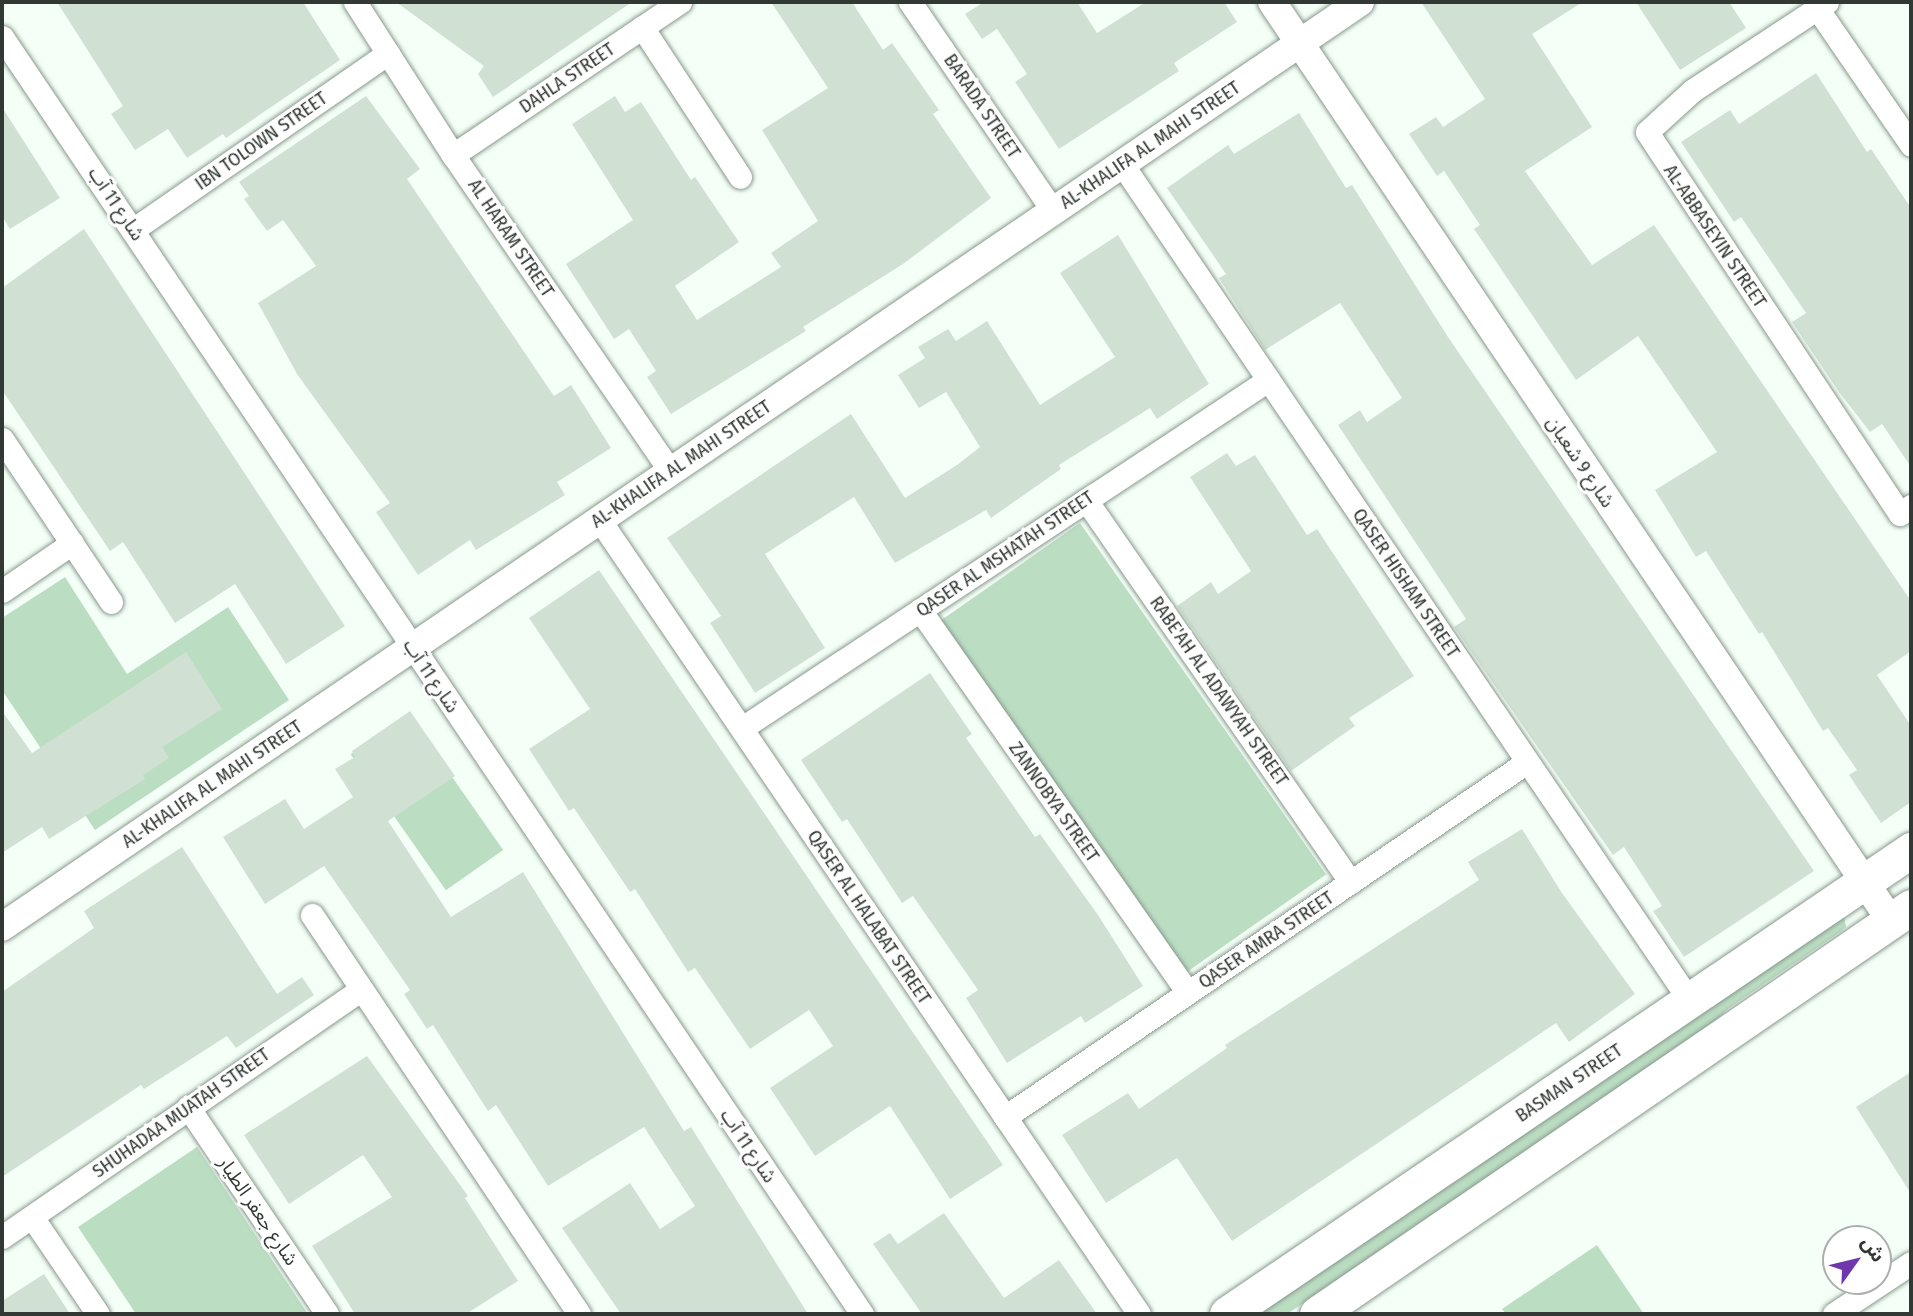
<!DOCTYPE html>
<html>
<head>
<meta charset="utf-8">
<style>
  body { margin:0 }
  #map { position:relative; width:1913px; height:1316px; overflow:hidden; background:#f4fff7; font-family:"Fira Sans Condensed","Noto Sans Arabic",sans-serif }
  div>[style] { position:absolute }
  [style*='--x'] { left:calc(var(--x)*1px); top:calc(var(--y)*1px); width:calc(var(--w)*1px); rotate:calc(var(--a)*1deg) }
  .green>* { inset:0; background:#bbdec3; transform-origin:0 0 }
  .building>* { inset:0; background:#d0e1d4 }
  .roads { filter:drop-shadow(0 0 2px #89998d) drop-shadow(0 0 2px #89998d) }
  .minor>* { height:23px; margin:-11.5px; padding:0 11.5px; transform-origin:11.5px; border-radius:11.5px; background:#fff }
  .tertiary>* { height:28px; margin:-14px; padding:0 14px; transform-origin:14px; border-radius:14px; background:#fff }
  .primary>* { height:35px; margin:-17.5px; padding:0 17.5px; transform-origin:17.5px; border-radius:17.5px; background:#fff }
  span { translate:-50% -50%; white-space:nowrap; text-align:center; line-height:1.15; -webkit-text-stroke:6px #fff; paint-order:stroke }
  .street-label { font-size:19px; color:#323833 }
  .frame { position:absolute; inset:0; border:4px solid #323833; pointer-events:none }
  .north { position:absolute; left:1822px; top:1225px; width:70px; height:70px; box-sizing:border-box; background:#fff; border:2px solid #adafad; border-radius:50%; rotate:56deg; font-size:19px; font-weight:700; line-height:28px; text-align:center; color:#323833 }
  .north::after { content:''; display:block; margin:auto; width:24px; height:32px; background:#7036ac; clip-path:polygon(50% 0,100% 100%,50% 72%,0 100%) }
</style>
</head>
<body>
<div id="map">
  <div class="green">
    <div style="left:1080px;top:523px;width:429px;height:173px;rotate:55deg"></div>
    <div style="clip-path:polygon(65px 577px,127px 674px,228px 607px,289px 700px,95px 830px,2px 690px,2px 618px)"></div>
    <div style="left:408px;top:714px;width:166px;height:70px;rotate:55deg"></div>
    <div style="clip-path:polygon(1844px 916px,1846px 927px,1840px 932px,1729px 1008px,1704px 1032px,1287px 1314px,1252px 1314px)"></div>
    <div style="clip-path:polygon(197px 1147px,308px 1314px,136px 1314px,78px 1227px)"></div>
    <div style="clip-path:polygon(1597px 1245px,1644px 1314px,1506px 1314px,1502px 1309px)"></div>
  </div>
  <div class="building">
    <div style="clip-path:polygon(57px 2px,303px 2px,340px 60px,226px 138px,223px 134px,187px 158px,168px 129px,135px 150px,111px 114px,123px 106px)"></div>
    <div style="clip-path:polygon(396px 2px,632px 2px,493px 97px,478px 74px,484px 66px)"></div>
    <div style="clip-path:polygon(771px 2px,852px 2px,883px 50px,892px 43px,939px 110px,933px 114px,991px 198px,903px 264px,803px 327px,806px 331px,671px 414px,647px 377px,656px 371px,629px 329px,614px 339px,566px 264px,633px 220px,572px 124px,615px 96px,625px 112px,641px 102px,691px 180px,695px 177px,739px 242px,675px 286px,697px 320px,781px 267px,771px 253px,818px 221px,762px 130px,828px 88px)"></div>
    <div style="clip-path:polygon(984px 2px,1077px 2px,1097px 33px,1146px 2px,1224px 2px,1237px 22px,1174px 63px,1179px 71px,1059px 149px,1015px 82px,1027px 74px,997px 29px,982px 39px,965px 14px)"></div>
    <div style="clip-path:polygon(1421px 2px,1583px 2px,1532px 34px,1592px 127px,1525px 171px,1592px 265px,1654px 225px,1911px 601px,1911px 651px,1877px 675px,1911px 726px,1911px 802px,1881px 823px,1849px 775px,1857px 770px,1828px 728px,1823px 731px,1762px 632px,1759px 634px,1706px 551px,1696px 557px,1655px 490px,1717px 452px,1638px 336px,1576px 380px,1474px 229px,1480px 225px,1444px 171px,1437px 176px,1409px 134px,1436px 117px,1443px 127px,1485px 99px)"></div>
    <div style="clip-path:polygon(1636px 2px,1729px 2px,1746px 28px,1680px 70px)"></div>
    <div style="clip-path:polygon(1816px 73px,1867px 152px,1871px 149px,1911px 208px,1911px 467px,1882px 424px,1870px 432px,1839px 392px,1792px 322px,1806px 313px,1741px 217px,1734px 222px,1681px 142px,1730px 110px,1739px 124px)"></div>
    <div style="clip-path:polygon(366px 96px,420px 169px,407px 179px,554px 396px,571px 385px,611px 448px,557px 482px,565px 495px,476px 550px,470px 540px,418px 575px,376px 512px,390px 503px,297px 374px,258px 303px,316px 266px,283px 220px,267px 231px,244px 199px,249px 196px,239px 182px)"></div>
    <div style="clip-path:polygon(2px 107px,60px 198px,10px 229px,2px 216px)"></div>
    <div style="clip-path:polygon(1299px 113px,1346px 188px,1352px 185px,1448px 337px,1814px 871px,1684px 957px,1653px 911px,1662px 906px,1624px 847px,1613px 855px,1454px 627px,1466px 619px,1338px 425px,1360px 410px,1367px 422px,1402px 398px,1340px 303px,1265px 350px,1219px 278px,1226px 274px,1167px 188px,1228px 145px,1234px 154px)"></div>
    <div style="clip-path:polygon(84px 229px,345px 626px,286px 664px,235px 584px,175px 623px,123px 542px,110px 551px,2px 390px,2px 288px)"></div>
    <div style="clip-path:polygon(1118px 235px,1209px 384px,1157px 419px,1150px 408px,1059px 465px,1061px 469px,991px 518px,986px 510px,895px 563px,854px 497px,765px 554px,825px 648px,755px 693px,710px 623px,721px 616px,667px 538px,851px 414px,905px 498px,957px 465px,980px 447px,946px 392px,919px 408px,898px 375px,925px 358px,918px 347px,948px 329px,956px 341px,987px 321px,1040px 405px,1115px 357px,1060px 273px)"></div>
    <div style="clip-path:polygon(1227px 453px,1236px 466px,1255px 455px,1307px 535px,1317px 529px,1414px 676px,1349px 718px,1355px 726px,1291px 771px,1177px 606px,1211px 582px,1218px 594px,1251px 571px,1190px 477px)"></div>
    <div style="clip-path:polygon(599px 570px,1003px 1165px,950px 1199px,890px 1106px,815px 1156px,770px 1088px,833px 1046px,809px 1010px,750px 1049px,695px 968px,688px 972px,635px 889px,630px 892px,574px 808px,569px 811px,529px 749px,590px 709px,529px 618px)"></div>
    <div style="clip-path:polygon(186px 652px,222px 709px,162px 747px,169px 758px,143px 775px,145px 779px,49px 839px,42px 827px,2px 853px,2px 711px,32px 753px)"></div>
    <div style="clip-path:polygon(930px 673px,972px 734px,966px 738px,1035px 837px,1040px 834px,1098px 915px,1143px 986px,1085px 1023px,1081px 1016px,1007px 1063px,966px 998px,978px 990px,913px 896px,902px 903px,847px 819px,842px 822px,801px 760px)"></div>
    <div style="clip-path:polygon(410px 711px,455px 776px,388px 821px,451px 917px,523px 872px,684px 1131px,691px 1127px,808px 1314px,621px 1314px,562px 1228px,630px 1183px,660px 1229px,695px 1206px,644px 1127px,548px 1186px,496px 1105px,488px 1111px,433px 1025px,427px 1029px,404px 994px,410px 990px,324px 866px,265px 904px,223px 837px,285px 799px,304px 829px,353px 797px,335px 769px,355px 757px,352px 751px)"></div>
    <div style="clip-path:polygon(1522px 829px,1562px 893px,1635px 994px,1569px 1042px,1556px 1023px,1232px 1241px,1177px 1158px,1106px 1203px,1062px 1135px,1128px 1093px,1139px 1109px,1227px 1048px,1225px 1045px,1479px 880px,1468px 862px)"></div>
    <div style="clip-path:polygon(182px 847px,277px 994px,302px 977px,314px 995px,236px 1048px,227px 1036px,144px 1089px,141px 1085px,2px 1177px,2px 992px,94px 928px,84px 911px)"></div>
    <div style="clip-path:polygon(367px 1056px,468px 1196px,465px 1198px,518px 1281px,466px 1314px,355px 1314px,312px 1246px,392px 1197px,363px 1155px,289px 1204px,244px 1135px)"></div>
    <div style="clip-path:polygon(1911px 1072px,1911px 1194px,1856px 1107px)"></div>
    <div style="clip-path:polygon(944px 1213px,1004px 1298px,1059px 1260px,1097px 1314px,922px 1314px,873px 1244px,890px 1233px,898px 1244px)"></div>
    <div style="clip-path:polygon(44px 1274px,70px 1314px,2px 1314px,2px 1301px)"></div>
  </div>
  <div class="roads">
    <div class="minor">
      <div style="--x:355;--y:2;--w:182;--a:57.4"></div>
      <div style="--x:453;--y:155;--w:385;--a:55.5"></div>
      <div style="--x:910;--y:2;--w:253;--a:55.6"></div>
      <div style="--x:1827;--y:2;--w:160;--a:146.7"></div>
      <div style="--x:1693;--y:90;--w:62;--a:137.6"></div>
      <div style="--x:1647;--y:132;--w:458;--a:56.5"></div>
      <div style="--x:1900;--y:514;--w:14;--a:-36"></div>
      <div style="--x:1817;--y:8;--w:166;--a:55.5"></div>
      <div style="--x:642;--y:27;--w:179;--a:56.8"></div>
      <div style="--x:2;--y:37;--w:1540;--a:56.04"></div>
      <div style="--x:453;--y:155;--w:274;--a:-34"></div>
      <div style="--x:1122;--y:164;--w:1012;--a:55.84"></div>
      <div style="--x:134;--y:229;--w:309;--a:-34.7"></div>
      <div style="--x:2;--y:439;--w:196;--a:56.2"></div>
      <div style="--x:1086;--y:500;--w:465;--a:55.3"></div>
      <div style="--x:599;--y:519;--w:961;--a:55.81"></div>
      <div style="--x:2;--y:591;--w:85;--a:-34.4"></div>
      <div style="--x:920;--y:610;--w:467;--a:55"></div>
      <div style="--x:742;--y:728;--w:631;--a:-33.49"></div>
      <div style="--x:312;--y:915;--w:480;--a:56.2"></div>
      <div style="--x:188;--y:1107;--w:249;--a:56.1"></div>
      <div style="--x:1005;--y:1117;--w:631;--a:-34.22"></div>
      <div style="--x:32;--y:1217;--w:117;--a:55.8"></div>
      <div style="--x:2;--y:1237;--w:436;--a:-34.6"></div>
      <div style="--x:1834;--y:1314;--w:92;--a:-33.5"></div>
    </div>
    <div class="tertiary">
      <div style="--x:1272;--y:2;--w:1108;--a:56.04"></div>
      <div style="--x:2;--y:927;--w:1643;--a:-34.26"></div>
    </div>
    <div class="primary">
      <div style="--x:1227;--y:1314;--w:827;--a:-34.15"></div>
      <div style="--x:1317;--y:1314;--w:720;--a:-34.42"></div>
    </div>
  </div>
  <div class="street-label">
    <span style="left:567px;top:78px;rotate:-34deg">DAHLA STREET</span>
    <span style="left:982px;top:106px;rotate:56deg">BARADA STREET</span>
    <span style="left:261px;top:141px;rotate:-35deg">IBN TOLOWN STREET</span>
    <span style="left:1150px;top:145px;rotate:-34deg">AL-KHALIFA AL MAHI STREET</span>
    <span style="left:116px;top:204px;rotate:56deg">شارع 11 آب</span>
    <span style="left:1715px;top:236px;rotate:56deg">AL-ABBASEYIN STREET</span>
    <span style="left:511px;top:238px;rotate:56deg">AL HARAM STREET</span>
    <span style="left:1580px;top:462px;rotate:56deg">شارع 9 شعبان</span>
    <span style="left:681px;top:464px;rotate:-34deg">AL-KHALIFA AL MAHI STREET</span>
    <span style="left:1005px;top:554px;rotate:-34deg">QASER AL MSHATAH STREET</span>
    <span style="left:1406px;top:583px;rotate:56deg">QASER HISHAM STREET</span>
    <span style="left:431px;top:676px;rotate:56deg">شارع 11 آب</span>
    <span style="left:1219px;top:691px;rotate:55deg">RABE'AH AL ADAWYAH STREET</span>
    <span style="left:212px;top:784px;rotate:-34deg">AL-KHALIFA AL MAHI STREET</span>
    <span style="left:1054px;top:802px;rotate:55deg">ZANNOBYA STREET</span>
    <span style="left:869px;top:917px;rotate:56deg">QASER AL HALABAT STREET</span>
    <span style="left:1266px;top:940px;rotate:-34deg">QASER AMRA STREET</span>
    <span style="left:1569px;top:1083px;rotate:-34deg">BASMAN STREET</span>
    <span style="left:181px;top:1113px;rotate:-35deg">SHUHADAA MUATAH STREET</span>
    <span style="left:748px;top:1146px;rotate:56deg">شارع 11 آب</span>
    <span style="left:258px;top:1211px;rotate:56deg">شارع جعفر الطيار</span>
  </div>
  <div class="frame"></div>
  <div class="north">ش</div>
</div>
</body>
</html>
